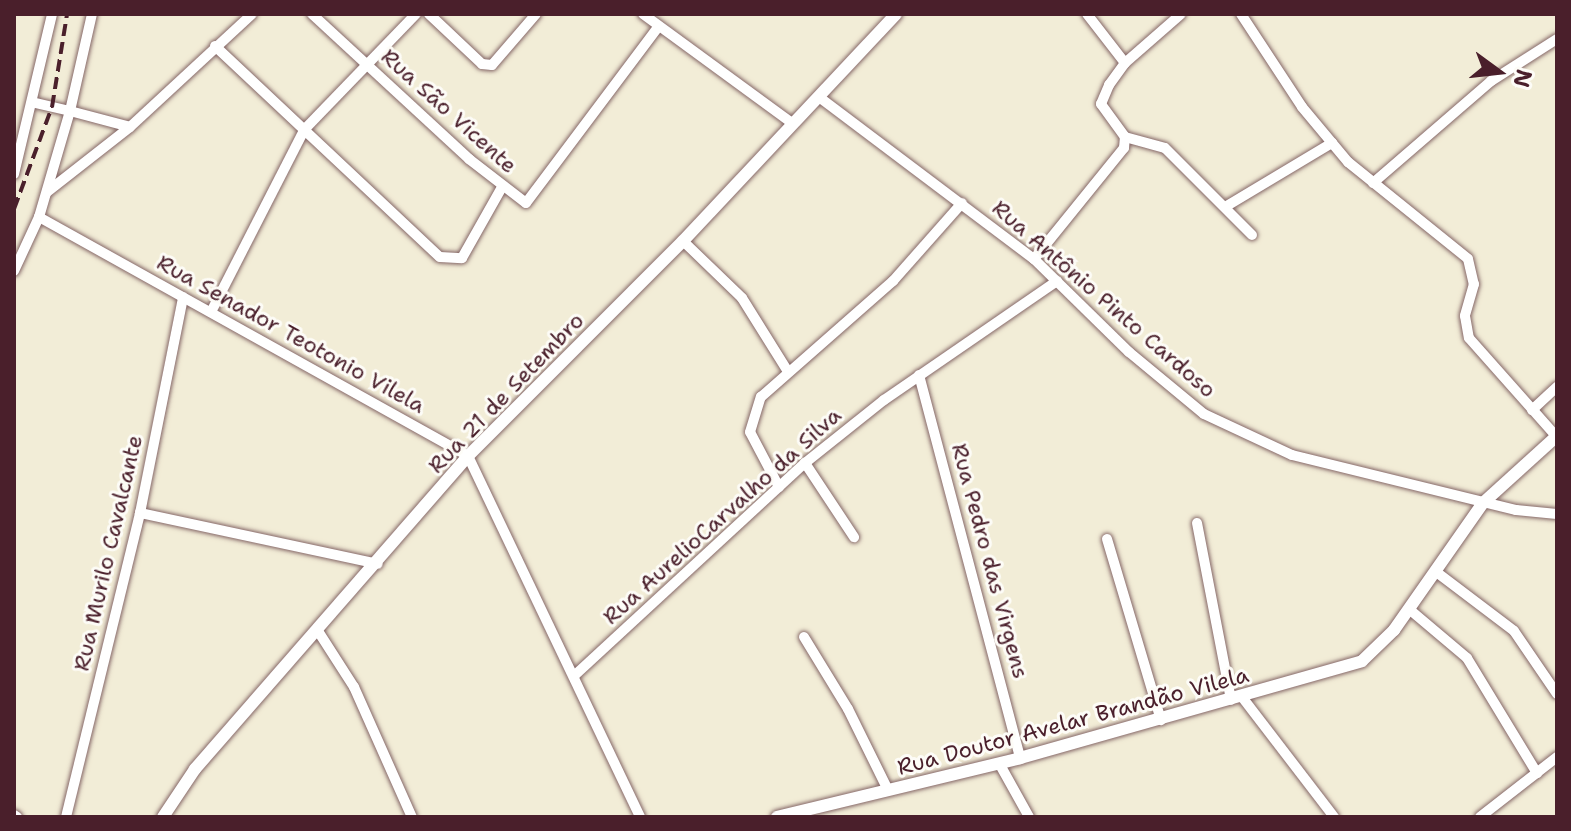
<!DOCTYPE html>
<html>
<head>
<meta charset="utf-8">
<style>
  body { margin:0 }
  #map { position:relative; width:1571px; height:831px; overflow:hidden; background:#f2edd7; font-family:"Shantell Sans",sans-serif }
  div>[style] { position:absolute }
  [style*='--x'] { left:calc(var(--x)*1px); top:calc(var(--y)*1px); width:calc(var(--w)*1px); rotate:calc(var(--a)*1deg) }
  .roads { filter:drop-shadow(0 0 2px #856767) drop-shadow(0 0 2px #856767) }
  .minor>* { height:10px; margin:-5px; padding:0 5px; transform-origin:5px; border-radius:5px; background:#fff }
  .tertiary>* { height:12px; margin:-6px; padding:0 6px; transform-origin:6px; border-radius:6px; background:#fff }
  .rail>* { height:4px; margin-top:-2px; transform-origin:0; background:repeating-linear-gradient(90deg,#4a1f2b 0 12px,transparent 0 18px) }
  span { translate:-50% -50%; white-space:nowrap; text-align:center; line-height:1.15; -webkit-text-stroke:6px #fdfcf7; paint-order:stroke }
  .street-label { font-size:22px; color:#4a1f2b }
  .frame { position:absolute; inset:0; border:16px solid #4a1f2b; pointer-events:none }
  .north { position:absolute; left:1459px; top:32px; width:80px; height:80px; -webkit-text-stroke:6px #fdfcf7; paint-order:stroke; rotate:105deg; font-size:22px; font-weight:700; line-height:32px; text-align:center; color:#4a1f2b }
  .north::after { content:''; display:block; margin:auto; width:28px; height:36px; background:#4a1f2b; clip-path:polygon(50% 0,100% 100%,50% 72%,0 100%) }
</style>
</head>
<body>
<div id="map">
  <div class="roads">
    <div class="minor">
      <div style="--x:92;--y:14;--w:99;--a:102.8"></div>
      <div style="--x:70;--y:111;--w:62;--a:14.9"></div>
      <div style="--x:312;--y:14;--w:214;--a:42.7"></div>
      <div style="--x:469;--y:159;--w:72;--a:37.7"></div>
      <div style="--x:526;--y:203;--w:221;--a:-53.1"></div>
      <div style="--x:429;--y:14;--w:73;--a:43.3"></div>
      <div style="--x:482;--y:64;--w:10;--a:6"></div>
      <div style="--x:492;--y:65;--w:67;--a:-49.2"></div>
      <div style="--x:643;--y:14;--w:185;--a:36.2"></div>
      <div style="--x:1087;--y:14;--w:62;--a:52.2"></div>
      <div style="--x:1241;--y:14;--w:111;--a:56.7"></div>
      <div style="--x:1302;--y:107;--w:72;--a:50.1"></div>
      <div style="--x:1348;--y:162;--w:154;--a:38.9"></div>
      <div style="--x:1468;--y:259;--w:26;--a:77"></div>
      <div style="--x:1474;--y:284;--w:33;--a:106"></div>
      <div style="--x:1465;--y:316;--w:22;--a:80"></div>
      <div style="--x:1469;--y:338;--w:132;--a:48.4"></div>
      <div style="--x:215;--y:46;--w:308;--a:43.2"></div>
      <div style="--x:440;--y:257;--w:22;--a:3"></div>
      <div style="--x:462;--y:258;--w:81;--a:-60.6"></div>
      <div style="--x:819;--y:97;--w:269;--a:37"></div>
      <div style="--x:1034;--y:259;--w:133;--a:44.4"></div>
      <div style="--x:1129;--y:352;--w:97;--a:39.6"></div>
      <div style="--x:1204;--y:414;--w:97;--a:25"></div>
      <div style="--x:1292;--y:455;--w:231;--a:13.8"></div>
      <div style="--x:1516;--y:510;--w:41;--a:5.6"></div>
      <div style="--x:1125;--y:137;--w:41;--a:15.4"></div>
      <div style="--x:1165;--y:148;--w:123;--a:45"></div>
      <div style="--x:14;--y:174;--w:164;--a:-76.6"></div>
      <div style="--x:1373;--y:183;--w:156;--a:-40.8"></div>
      <div style="--x:1491;--y:81;--w:78;--a:-32.5"></div>
      <div style="--x:47;--y:192;--w:105;--a:-38.1"></div>
      <div style="--x:130;--y:127;--w:166;--a:-42.8"></div>
      <div style="--x:1225;--y:207;--w:125;--a:-30.9"></div>
      <div style="--x:39;--y:217;--w:491;--a:29.1"></div>
      <div style="--x:468;--y:456;--w:400;--a:64.5"></div>
      <div style="--x:683;--y:241;--w:82;--a:44"></div>
      <div style="--x:742;--y:298;--w:85;--a:58"></div>
      <div style="--x:1034;--y:259;--w:143;--a:-51"></div>
      <div style="--x:1124;--y:148;--w:11;--a:-85"></div>
      <div style="--x:1125;--y:137;--w:41;--a:-126"></div>
      <div style="--x:1101;--y:104;--w:21;--a:-67"></div>
      <div style="--x:1109;--y:85;--w:27;--a:-54"></div>
      <div style="--x:1125;--y:63;--w:74;--a:-41.2"></div>
      <div style="--x:14;--y:271;--w:60;--a:-65.2"></div>
      <div style="--x:39;--y:217;--w:110;--a:-73.7"></div>
      <div style="--x:70;--y:111;--w:37;--a:-167"></div>
      <div style="--x:211;--y:312;--w:204;--a:-62.9"></div>
      <div style="--x:304;--y:130;--w:161;--a:-46"></div>
      <div style="--x:919;--y:375;--w:396;--a:75.2"></div>
      <div style="--x:1532;--y:410;--w:34;--a:-43"></div>
      <div style="--x:805;--y:463;--w:89;--a:56.5"></div>
      <div style="--x:779;--y:487;--w:62;--a:-117.8"></div>
      <div style="--x:750;--y:432;--w:37;--a:-73"></div>
      <div style="--x:761;--y:397;--w:176;--a:-41.3"></div>
      <div style="--x:893;--y:281;--w:104;--a:-48.5"></div>
      <div style="--x:140;--y:513;--w:243;--a:12.1"></div>
      <div style="--x:1197;--y:523;--w:180;--a:79.1"></div>
      <div style="--x:1107;--y:539;--w:189;--a:73.4"></div>
      <div style="--x:1435;--y:571;--w:99;--a:37.2"></div>
      <div style="--x:1514;--y:631;--w:76;--a:55.7"></div>
      <div style="--x:1409;--y:609;--w:76;--a:40.2"></div>
      <div style="--x:1467;--y:658;--w:135;--a:58.7"></div>
      <div style="--x:318;--y:631;--w:67;--a:57.3"></div>
      <div style="--x:354;--y:687;--w:142;--a:66"></div>
      <div style="--x:804;--y:637;--w:84;--a:58.6"></div>
      <div style="--x:848;--y:709;--w:90;--a:63.7"></div>
      <div style="--x:575;--y:675;--w:313;--a:-42.7"></div>
      <div style="--x:805;--y:463;--w:101;--a:-38.6"></div>
      <div style="--x:884;--y:400;--w:210;--a:-34.5"></div>
      <div style="--x:1242;--y:697;--w:151;--a:52.5"></div>
      <div style="--x:999;--y:763;--w:62;--a:60.9"></div>
      <div style="--x:14;--y:815;--w:4;--a:34"></div>
      <div style="--x:66;--y:817;--w:313;--a:-76.3"></div>
      <div style="--x:140;--y:513;--w:220;--a:-78.7"></div>
      <div style="--x:1480;--y:817;--w:98;--a:-37.9"></div>
    </div>
    <div class="tertiary">
      <div style="--x:163;--y:817;--w:58;--a:-56.3"></div>
      <div style="--x:195;--y:769;--w:415;--a:-48.9"></div>
      <div style="--x:468;--y:456;--w:304;--a:-45"></div>
      <div style="--x:683;--y:241;--w:311;--a:-46.8"></div>
      <div style="--x:777;--y:817;--w:250;--a:-13.6"></div>
      <div style="--x:1020;--y:758;--w:355;--a:-15.8"></div>
      <div style="--x:1362;--y:661;--w:45;--a:-44.1"></div>
      <div style="--x:1394;--y:630;--w:155;--a:-55"></div>
      <div style="--x:1483;--y:503;--w:100;--a:-42.2"></div>
    </div>
  </div>
  <div class="rail">
    <div style="--x:14;--y:209;--w:109;--a:-69.6"></div>
    <div style="--x:52;--y:107;--w:94;--a:-80.8"></div>
  </div>
  <div class="street-label">
    <span style="left:449px;top:111px;rotate:42deg">Rua São Vicente</span>
    <span style="left:1104px;top:299px;rotate:41deg">Rua Antônio Pinto Cardoso</span>
    <span style="left:291px;top:334px;rotate:29deg">Rua Senador Teotonio Vilela</span>
    <span style="left:506px;top:393px;rotate:-46deg">Rua 21 de Setembro</span>
    <span style="left:722px;top:516px;rotate:-42deg">Rua AurelioCarvalho da Silva</span>
    <span style="left:108px;top:553px;rotate:-77deg">Rua Murilo Cavalcante</span>
    <span style="left:990px;top:561px;rotate:75deg">Rua Pedro das Virgens</span>
    <span style="left:1073px;top:721px;rotate:-15deg">Rua Doutor Avelar Brandão Vilela</span>
  </div>
  <div class="frame"></div>
  <div class="north">N</div>
</div>
</body>
</html>
